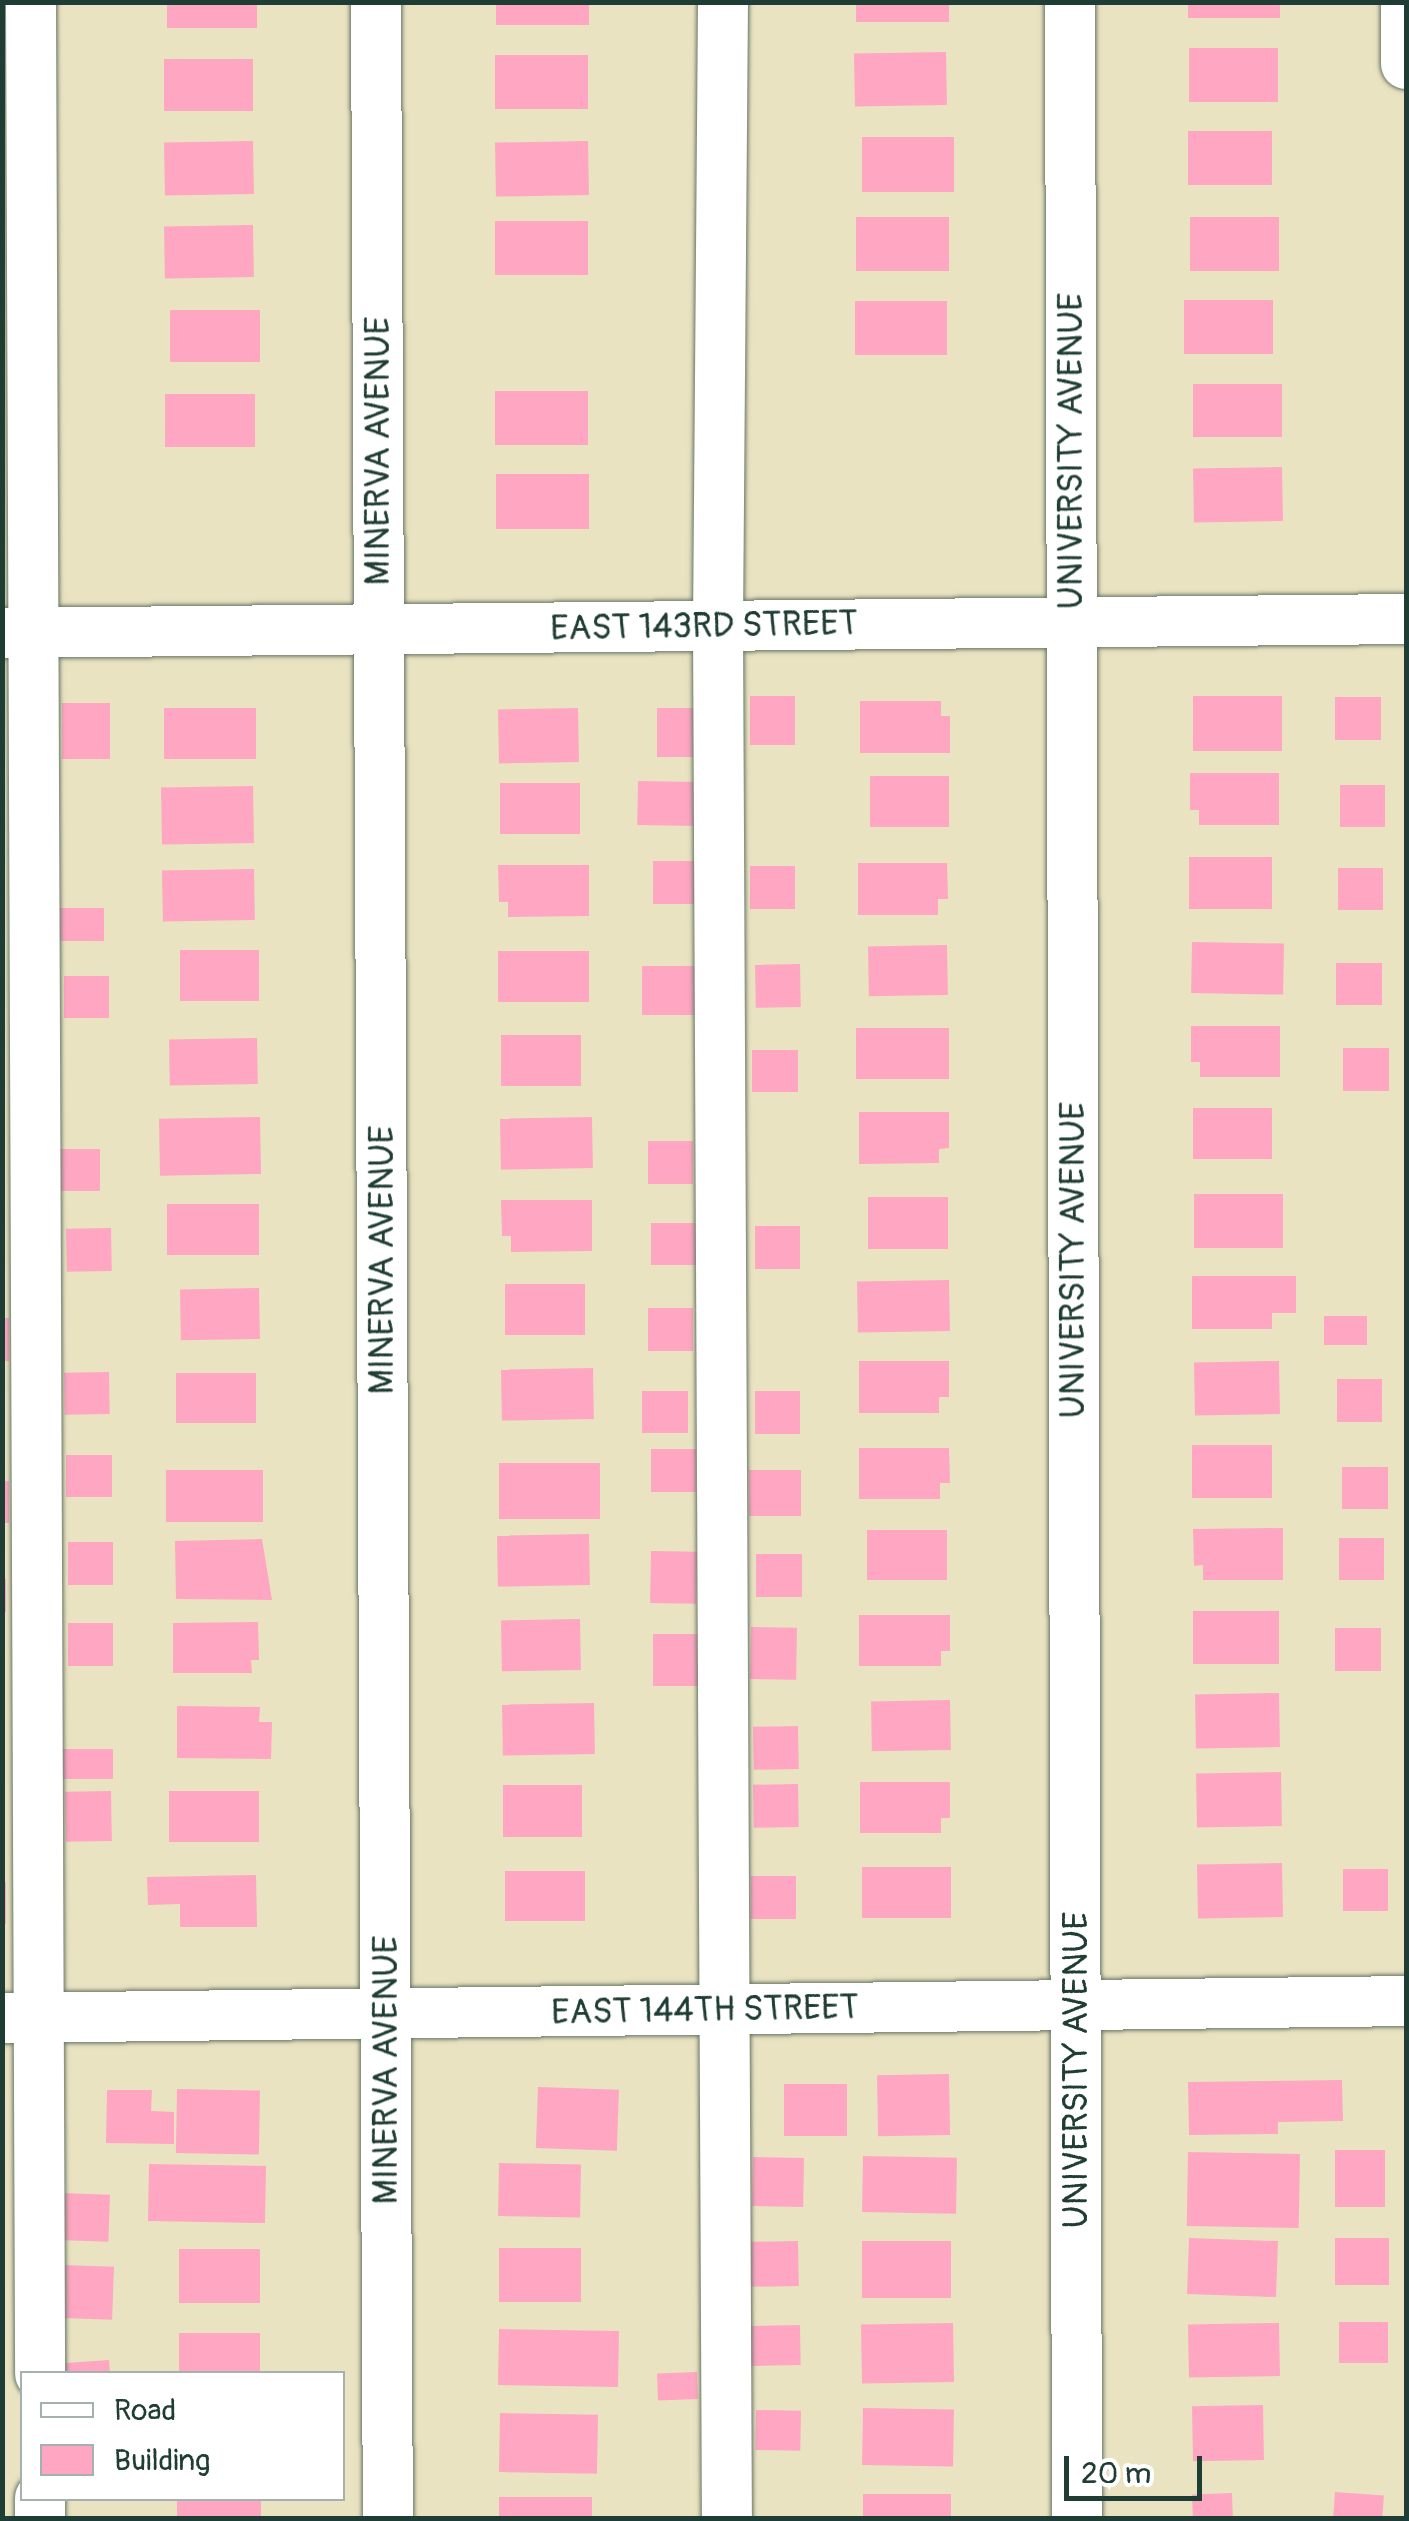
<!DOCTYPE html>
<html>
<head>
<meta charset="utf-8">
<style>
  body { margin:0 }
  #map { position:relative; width:1409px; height:2521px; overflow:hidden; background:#eae3c2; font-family:Pangolin,sans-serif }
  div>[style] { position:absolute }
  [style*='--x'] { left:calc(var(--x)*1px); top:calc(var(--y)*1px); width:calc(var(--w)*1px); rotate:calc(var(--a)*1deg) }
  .building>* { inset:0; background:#fea6c2; transform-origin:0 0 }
  .roads { filter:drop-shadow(0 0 2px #676) drop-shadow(0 0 2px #676) }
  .minor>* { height:50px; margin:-25px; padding:0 25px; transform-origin:25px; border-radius:25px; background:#fff }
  span { translate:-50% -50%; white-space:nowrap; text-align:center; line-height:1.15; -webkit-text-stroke:9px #fff; paint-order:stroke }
  .street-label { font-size:35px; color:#1f3d34 }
  .frame { position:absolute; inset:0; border:5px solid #1f3d34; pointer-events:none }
  .legend { position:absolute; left:20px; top:2371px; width:325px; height:130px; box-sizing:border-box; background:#fff; border:2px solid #a5b1ae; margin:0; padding:12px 18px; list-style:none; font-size:30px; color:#1f3d34 }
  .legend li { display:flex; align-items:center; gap:20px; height:50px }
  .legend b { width:50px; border:2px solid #a5b1ae }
  .scale { position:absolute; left:1064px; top:2456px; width:138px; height:45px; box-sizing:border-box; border:5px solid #1f3d34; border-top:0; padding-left:12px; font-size:30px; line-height:35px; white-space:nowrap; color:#1f3d34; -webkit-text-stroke:8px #fff; paint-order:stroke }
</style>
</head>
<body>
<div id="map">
  <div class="building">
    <div style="left:167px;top:2px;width:90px;height:26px"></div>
    <div style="left:496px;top:2px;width:93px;height:23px"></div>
    <div style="left:856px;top:2px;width:93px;height:20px"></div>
    <div style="left:1188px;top:2px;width:92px;height:16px"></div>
    <div style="left:1189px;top:48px;width:89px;height:54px"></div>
    <div style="left:946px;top:52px;width:53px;height:92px;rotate:89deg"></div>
    <div style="left:495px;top:55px;width:93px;height:54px"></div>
    <div style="left:253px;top:59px;width:52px;height:89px;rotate:90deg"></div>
    <div style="left:1272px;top:131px;width:54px;height:84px;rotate:90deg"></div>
    <div style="left:954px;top:137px;width:55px;height:92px;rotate:90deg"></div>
    <div style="left:253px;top:141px;width:53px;height:89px;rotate:89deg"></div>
    <div style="left:588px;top:141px;width:54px;height:93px;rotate:89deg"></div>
    <div style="left:856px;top:217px;width:93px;height:54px"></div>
    <div style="left:1190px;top:217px;width:89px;height:54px"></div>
    <div style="left:495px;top:221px;width:93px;height:54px"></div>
    <div style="left:253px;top:225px;width:52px;height:89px;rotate:89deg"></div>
    <div style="left:1184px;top:300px;width:89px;height:54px"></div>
    <div style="left:947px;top:301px;width:54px;height:92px;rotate:90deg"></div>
    <div style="left:260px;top:310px;width:52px;height:90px;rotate:90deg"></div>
    <div style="left:1193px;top:384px;width:89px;height:53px"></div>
    <div style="left:495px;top:391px;width:93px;height:54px"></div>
    <div style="left:165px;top:394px;width:90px;height:53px"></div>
    <div style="left:1282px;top:467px;width:54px;height:89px;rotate:89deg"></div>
    <div style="left:589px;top:474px;width:55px;height:93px;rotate:90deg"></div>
    <div style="left:750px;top:696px;width:45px;height:49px"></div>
    <div style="left:1282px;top:696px;width:55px;height:89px;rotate:90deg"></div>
    <div style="left:1381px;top:697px;width:43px;height:46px;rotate:90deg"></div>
    <div style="clip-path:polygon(860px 701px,941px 701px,941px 716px,950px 716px,950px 753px,860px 753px)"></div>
    <div style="left:62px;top:703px;width:48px;height:56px"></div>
    <div style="left:256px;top:708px;width:51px;height:92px;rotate:90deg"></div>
    <div style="left:578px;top:708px;width:54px;height:80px;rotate:89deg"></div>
    <div style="left:657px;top:708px;width:44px;height:49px"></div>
    <div style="clip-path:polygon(1190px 773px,1279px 773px,1279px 825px,1199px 825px,1199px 810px,1190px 810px)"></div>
    <div style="left:949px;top:776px;width:51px;height:79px;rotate:90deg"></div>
    <div style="left:638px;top:781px;width:59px;height:44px;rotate:1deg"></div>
    <div style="left:500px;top:783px;width:80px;height:51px"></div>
    <div style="left:1340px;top:785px;width:45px;height:42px"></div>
    <div style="left:253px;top:786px;width:57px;height:92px;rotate:89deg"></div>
    <div style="left:1189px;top:857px;width:83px;height:52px"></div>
    <div style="left:653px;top:861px;width:46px;height:43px"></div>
    <div style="clip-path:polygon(858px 863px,947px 863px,948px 899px,938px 899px,938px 915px,858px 915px)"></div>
    <div style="clip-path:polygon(498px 865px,589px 865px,589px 916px,508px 917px,508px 902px,499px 902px)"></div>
    <div style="left:750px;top:866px;width:45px;height:43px"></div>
    <div style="left:1338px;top:868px;width:45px;height:42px"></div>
    <div style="left:254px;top:869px;width:51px;height:92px;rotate:89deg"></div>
    <div style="left:58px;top:908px;width:46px;height:33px"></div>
    <div style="left:1192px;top:942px;width:92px;height:51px;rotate:1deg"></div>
    <div style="left:947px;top:945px;width:50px;height:79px;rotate:89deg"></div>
    <div style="left:180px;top:950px;width:79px;height:51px"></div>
    <div style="left:498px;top:951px;width:91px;height:51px"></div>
    <div style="left:1336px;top:963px;width:46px;height:42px"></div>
    <div style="left:800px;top:964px;width:43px;height:45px;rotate:89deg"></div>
    <div style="left:695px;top:966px;width:49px;height:53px;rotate:90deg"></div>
    <div style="left:64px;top:976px;width:45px;height:42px"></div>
    <div style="clip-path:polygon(1191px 1026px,1280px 1026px,1280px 1077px,1200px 1077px,1200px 1062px,1191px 1062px)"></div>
    <div style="left:949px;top:1028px;width:51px;height:93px;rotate:90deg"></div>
    <div style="left:581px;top:1035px;width:51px;height:80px;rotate:90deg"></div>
    <div style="left:257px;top:1038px;width:46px;height:88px;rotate:89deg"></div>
    <div style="left:1343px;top:1048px;width:46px;height:43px"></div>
    <div style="left:752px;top:1050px;width:46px;height:42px"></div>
    <div style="left:1272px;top:1108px;width:51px;height:79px;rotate:90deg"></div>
    <div style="clip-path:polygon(859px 1112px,949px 1112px,949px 1148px,939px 1149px,939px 1163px,859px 1164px)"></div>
    <div style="left:260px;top:1117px;width:57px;height:101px;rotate:89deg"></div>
    <div style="left:592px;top:1117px;width:51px;height:92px;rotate:89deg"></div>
    <div style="left:648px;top:1141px;width:45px;height:43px"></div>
    <div style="left:55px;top:1149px;width:45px;height:42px"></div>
    <div style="left:1194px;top:1194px;width:89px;height:54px"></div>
    <div style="left:868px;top:1197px;width:80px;height:52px"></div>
    <div style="clip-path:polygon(501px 1200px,592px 1200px,592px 1251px,511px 1252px,511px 1236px,502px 1236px)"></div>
    <div style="left:167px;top:1204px;width:92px;height:51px"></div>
    <div style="left:651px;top:1223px;width:45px;height:42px"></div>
    <div style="left:755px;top:1226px;width:45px;height:43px"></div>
    <div style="left:111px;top:1228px;width:43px;height:45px;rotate:89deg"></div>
    <div style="clip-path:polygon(1192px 1276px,1296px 1276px,1296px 1313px,1272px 1313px,1272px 1329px,1192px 1329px)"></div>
    <div style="left:949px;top:1280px;width:51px;height:92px;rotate:89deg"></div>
    <div style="left:585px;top:1284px;width:51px;height:80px;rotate:90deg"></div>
    <div style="left:259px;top:1288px;width:51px;height:79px;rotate:89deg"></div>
    <div style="left:648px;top:1308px;width:45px;height:43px"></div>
    <div style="left:1324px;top:1316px;width:43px;height:29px"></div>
    <div style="left:2px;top:1318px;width:7px;height:43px"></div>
    <div style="clip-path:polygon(859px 1361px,949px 1361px,949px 1397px,939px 1397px,939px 1413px,859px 1413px)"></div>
    <div style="left:1279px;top:1361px;width:53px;height:85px;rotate:89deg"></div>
    <div style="left:593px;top:1368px;width:51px;height:92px;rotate:89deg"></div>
    <div style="left:109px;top:1372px;width:42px;height:45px;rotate:89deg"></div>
    <div style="left:256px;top:1373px;width:50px;height:80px;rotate:90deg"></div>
    <div style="left:1337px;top:1379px;width:45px;height:43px"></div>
    <div style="left:642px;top:1391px;width:46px;height:42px"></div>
    <div style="left:800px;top:1391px;width:43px;height:45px;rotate:90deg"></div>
    <div style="left:1192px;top:1445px;width:80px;height:53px"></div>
    <div style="clip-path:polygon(859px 1448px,949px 1448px,950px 1483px,940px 1483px,940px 1499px,859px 1499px)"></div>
    <div style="left:696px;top:1449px;width:43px;height:45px;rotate:90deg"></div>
    <div style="left:66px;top:1455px;width:46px;height:42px"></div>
    <div style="left:600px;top:1463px;width:56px;height:101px;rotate:90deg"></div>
    <div style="left:1342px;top:1467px;width:46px;height:42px"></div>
    <div style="left:166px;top:1470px;width:97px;height:52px"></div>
    <div style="left:749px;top:1470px;width:52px;height:46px"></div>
    <div style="left:2px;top:1481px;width:7px;height:42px"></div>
    <div style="clip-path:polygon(1283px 1528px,1283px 1580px,1203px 1580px,1203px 1565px,1194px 1566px,1193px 1529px)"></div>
    <div style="left:947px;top:1530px;width:50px;height:80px;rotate:90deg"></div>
    <div style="left:589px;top:1534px;width:51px;height:92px;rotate:89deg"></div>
    <div style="left:1339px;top:1538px;width:45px;height:42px"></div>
    <div style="clip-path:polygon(262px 1539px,272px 1600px,176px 1599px,175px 1541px)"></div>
    <div style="left:68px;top:1542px;width:45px;height:43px"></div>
    <div style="left:651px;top:1551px;width:46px;height:52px;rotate:1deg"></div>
    <div style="left:802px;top:1554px;width:43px;height:46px;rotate:90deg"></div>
    <div style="left:2px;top:1579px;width:4px;height:33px"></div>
    <div style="left:1279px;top:1611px;width:53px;height:86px;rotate:90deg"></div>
    <div style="clip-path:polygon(859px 1615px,950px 1615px,950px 1651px,941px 1651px,941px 1666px,859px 1666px)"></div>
    <div style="left:580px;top:1619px;width:51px;height:79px;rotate:89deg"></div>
    <div style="clip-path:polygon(258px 1622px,259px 1660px,251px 1660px,252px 1673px,173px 1673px,173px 1623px)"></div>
    <div style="left:113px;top:1623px;width:43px;height:45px;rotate:90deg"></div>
    <div style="left:751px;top:1627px;width:46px;height:52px;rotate:1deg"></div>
    <div style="left:1381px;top:1628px;width:43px;height:46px;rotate:90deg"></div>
    <div style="left:653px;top:1634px;width:47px;height:52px"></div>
    <div style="left:1279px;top:1693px;width:54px;height:84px;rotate:89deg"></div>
    <div style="left:950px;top:1700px;width:50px;height:79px;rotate:89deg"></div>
    <div style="left:594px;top:1703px;width:51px;height:92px;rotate:89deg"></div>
    <div style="clip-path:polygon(177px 1706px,260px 1707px,259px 1722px,272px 1722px,271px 1759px,177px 1758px)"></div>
    <div style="left:798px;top:1726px;width:43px;height:45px;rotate:89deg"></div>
    <div style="left:62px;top:1749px;width:51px;height:30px"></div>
    <div style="left:1281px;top:1772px;width:54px;height:85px;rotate:89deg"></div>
    <div style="clip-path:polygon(860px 1782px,950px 1782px,950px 1818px,941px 1818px,941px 1833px,860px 1833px)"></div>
    <div style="left:798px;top:1784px;width:43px;height:45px;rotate:89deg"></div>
    <div style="left:503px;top:1785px;width:79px;height:52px"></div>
    <div style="left:111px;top:1791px;width:50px;height:46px;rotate:89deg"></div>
    <div style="left:259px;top:1791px;width:51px;height:90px;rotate:90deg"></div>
    <div style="left:1282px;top:1863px;width:54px;height:85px;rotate:89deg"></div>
    <div style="left:862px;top:1867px;width:89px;height:51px"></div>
    <div style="left:1343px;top:1869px;width:45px;height:42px"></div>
    <div style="left:585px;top:1871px;width:50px;height:80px;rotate:90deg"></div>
    <div style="clip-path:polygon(256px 1875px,257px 1927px,180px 1927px,180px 1904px,148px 1905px,147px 1877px)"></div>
    <div style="left:751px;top:1876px;width:45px;height:43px"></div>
    <div style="left:2px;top:1882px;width:4px;height:42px"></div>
    <div style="left:949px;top:2074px;width:61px;height:72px;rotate:89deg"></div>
    <div style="clip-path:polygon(1342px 2080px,1343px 2121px,1278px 2122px,1278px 2134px,1189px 2135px,1188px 2082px)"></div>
    <div style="left:784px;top:2084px;width:63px;height:52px"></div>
    <div style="left:538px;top:2087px;width:81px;height:61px;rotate:2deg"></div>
    <div style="left:177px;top:2089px;width:83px;height:64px;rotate:1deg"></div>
    <div style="clip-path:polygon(107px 2090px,152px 2090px,151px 2111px,174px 2112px,174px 2144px,106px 2143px)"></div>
    <div style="left:1385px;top:2150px;width:57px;height:50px;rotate:90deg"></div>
    <div style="left:1188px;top:2152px;width:112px;height:74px;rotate:1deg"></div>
    <div style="left:863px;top:2156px;width:94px;height:56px;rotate:1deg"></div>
    <div style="left:753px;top:2157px;width:51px;height:49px;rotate:1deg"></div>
    <div style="left:499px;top:2163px;width:82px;height:53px;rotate:1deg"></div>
    <div style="left:149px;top:2164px;width:117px;height:57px;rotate:1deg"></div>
    <div style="left:61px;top:2193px;width:49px;height:47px;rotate:2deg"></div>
    <div style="left:1189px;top:2238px;width:89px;height:56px;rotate:2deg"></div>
    <div style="left:1335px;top:2238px;width:54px;height:47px"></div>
    <div style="left:798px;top:2241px;width:45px;height:50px;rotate:89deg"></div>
    <div style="left:951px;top:2241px;width:57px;height:89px;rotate:90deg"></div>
    <div style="left:499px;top:2248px;width:82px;height:54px"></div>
    <div style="left:260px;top:2249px;width:54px;height:81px;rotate:90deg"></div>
    <div style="left:63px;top:2265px;width:51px;height:53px;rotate:2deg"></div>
    <div style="left:1339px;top:2322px;width:49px;height:41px"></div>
    <div style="left:953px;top:2323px;width:59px;height:92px;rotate:89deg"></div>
    <div style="left:1279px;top:2323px;width:53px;height:91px;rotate:89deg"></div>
    <div style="left:800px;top:2325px;width:40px;height:51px;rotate:89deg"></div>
    <div style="left:499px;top:2329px;width:120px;height:56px;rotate:1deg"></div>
    <div style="left:260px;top:2333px;width:41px;height:81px;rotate:90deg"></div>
    <div style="left:109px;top:2360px;width:14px;height:50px;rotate:86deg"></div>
    <div style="left:697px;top:2372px;width:27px;height:40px;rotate:88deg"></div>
    <div style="left:1263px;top:2405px;width:55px;height:71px;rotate:89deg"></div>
    <div style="left:863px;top:2408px;width:91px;height:57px;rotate:1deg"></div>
    <div style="left:756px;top:2410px;width:45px;height:40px;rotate:1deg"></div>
    <div style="left:500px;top:2413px;width:98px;height:59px;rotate:1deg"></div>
    <div style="left:1335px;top:2492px;width:49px;height:26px;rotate:4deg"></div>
    <div style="left:1232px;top:2493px;width:25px;height:40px;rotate:88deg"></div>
    <div style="left:863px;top:2494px;width:88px;height:24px"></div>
    <div style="left:592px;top:2497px;width:21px;height:93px;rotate:90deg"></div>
    <div style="left:261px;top:2501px;width:17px;height:84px;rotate:90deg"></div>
  </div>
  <div class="roads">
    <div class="minor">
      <div style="--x:31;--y:2;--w:2372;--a:89.78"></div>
      <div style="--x:376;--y:2;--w:2516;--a:89.73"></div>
      <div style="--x:723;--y:2;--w:624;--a:90.46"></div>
      <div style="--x:718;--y:626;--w:1892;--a:89.73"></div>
      <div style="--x:1070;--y:2;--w:2516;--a:89.84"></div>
      <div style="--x:1406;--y:2;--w:62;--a:90"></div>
      <div style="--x:2;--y:633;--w:1404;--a:-0.57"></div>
      <div style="--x:2;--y:2018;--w:1404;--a:-0.69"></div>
      <div style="--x:40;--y:2498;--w:20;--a:90"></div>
    </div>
  </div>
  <div class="street-label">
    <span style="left:378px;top:451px;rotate:-90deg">MINERVA AVENUE</span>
    <span style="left:1071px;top:451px;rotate:-90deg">UNIVERSITY AVENUE</span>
    <span style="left:704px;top:626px;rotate:-1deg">EAST 143RD STREET</span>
    <span style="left:382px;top:1260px;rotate:-90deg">MINERVA AVENUE</span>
    <span style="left:1073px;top:1260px;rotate:-90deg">UNIVERSITY AVENUE</span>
    <span style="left:705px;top:2010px;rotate:-1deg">EAST 144TH STREET</span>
    <span style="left:386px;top:2070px;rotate:-90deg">MINERVA AVENUE</span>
    <span style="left:1076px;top:2070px;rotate:-90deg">UNIVERSITY AVENUE</span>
  </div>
  <div class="frame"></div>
  <ul class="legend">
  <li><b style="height:12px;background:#fff"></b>Road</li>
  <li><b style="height:28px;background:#fea6c2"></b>Building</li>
  </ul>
  <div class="scale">20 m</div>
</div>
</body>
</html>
